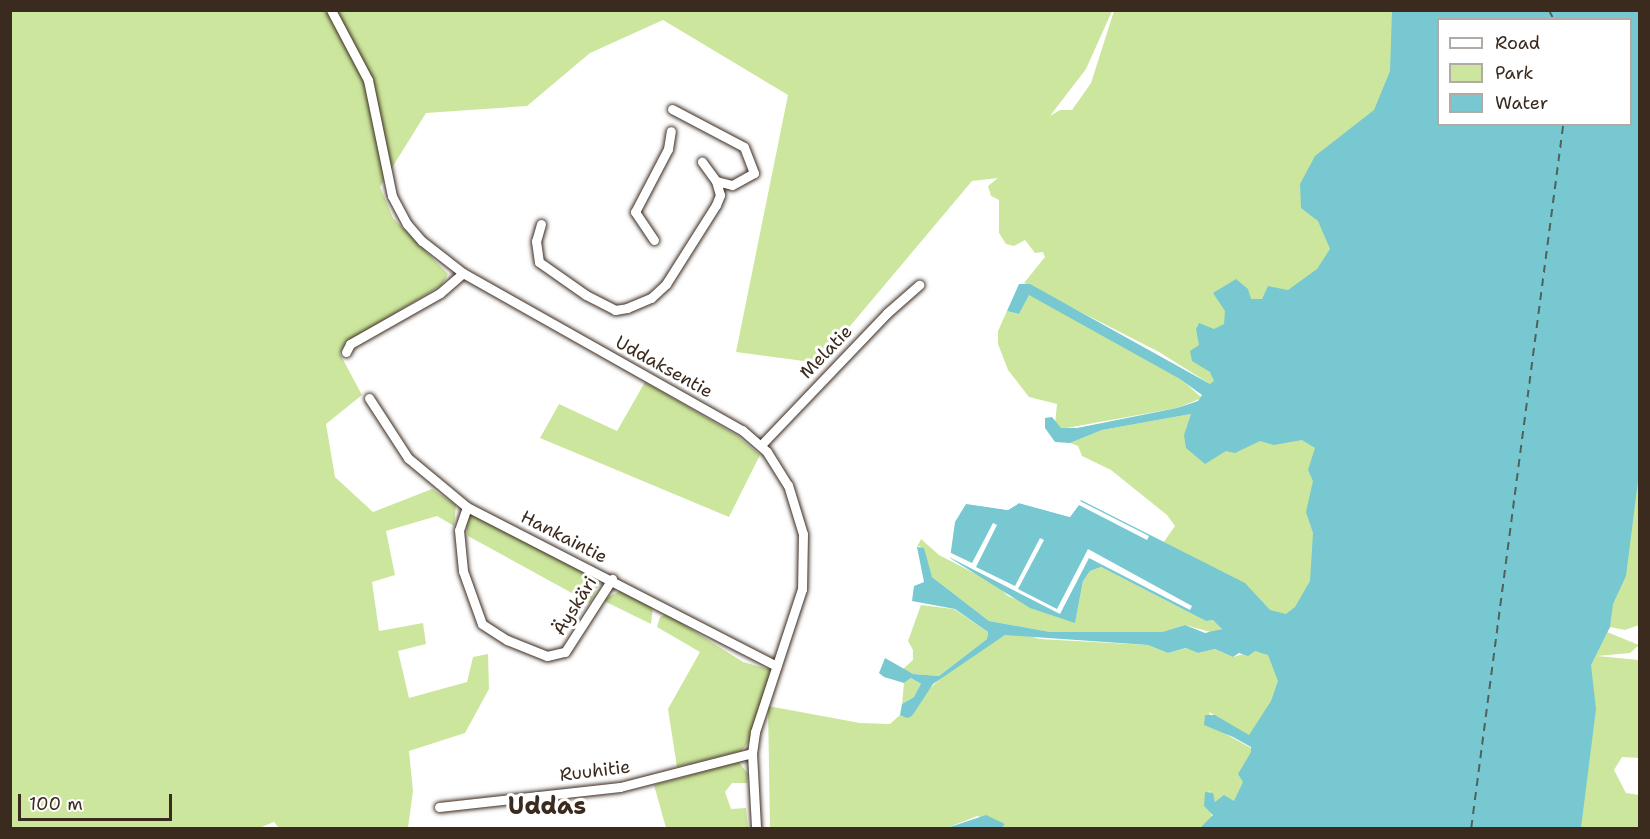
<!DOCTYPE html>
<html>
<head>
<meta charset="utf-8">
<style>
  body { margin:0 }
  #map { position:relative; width:1650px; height:839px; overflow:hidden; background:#fff; font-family:"Shantell Sans",sans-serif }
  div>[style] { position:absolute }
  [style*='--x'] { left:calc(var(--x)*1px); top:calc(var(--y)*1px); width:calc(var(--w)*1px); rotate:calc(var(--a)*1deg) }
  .green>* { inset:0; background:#cce79d }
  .water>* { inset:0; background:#77c8d0 }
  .pier>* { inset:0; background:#fff }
  .ferry>* { height:1.5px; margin-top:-0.75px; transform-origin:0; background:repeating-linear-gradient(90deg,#50615c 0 8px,transparent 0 14px) }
  .roads { filter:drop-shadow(0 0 2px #3b2a1e) drop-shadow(0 0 2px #3b2a1e) }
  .minor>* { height:9px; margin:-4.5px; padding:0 4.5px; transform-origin:4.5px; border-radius:4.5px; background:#fff }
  span { translate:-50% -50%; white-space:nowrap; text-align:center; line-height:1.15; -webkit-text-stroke:6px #fff; paint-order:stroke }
  .street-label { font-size:18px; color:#3b2a1e }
  .district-label { font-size:24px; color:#3b2a1e; font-weight:700 }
  .frame { position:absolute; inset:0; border:12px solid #3b2a1e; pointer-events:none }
  .legend { position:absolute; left:1437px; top:18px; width:195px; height:108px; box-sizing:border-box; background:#fff; border:2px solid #b1aaa5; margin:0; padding:8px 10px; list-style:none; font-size:18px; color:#3b2a1e }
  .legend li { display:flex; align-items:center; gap:12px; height:30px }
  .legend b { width:30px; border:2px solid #b1aaa5 }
  .scale { position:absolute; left:18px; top:794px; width:154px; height:27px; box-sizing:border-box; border:3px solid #3b2a1e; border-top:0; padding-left:8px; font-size:18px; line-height:21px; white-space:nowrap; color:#3b2a1e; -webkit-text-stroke:4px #fff; paint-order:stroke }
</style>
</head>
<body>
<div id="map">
  <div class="green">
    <div style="clip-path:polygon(evenodd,10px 11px,1112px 11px,1086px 69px,1050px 116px,1060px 110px,1072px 110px,1091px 83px,1114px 11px,1639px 11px,1639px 625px,1625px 630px,1610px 627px,1607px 632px,1639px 645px,1630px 653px,1597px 656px,1639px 660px,1639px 758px,1622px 757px,1614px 770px,1626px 793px,1639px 795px,1639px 828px,1340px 828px,1347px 205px,1306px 362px,1210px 384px,1159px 352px,1024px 283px,1045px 257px,1043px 252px,1035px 253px,1025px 240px,1014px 246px,1006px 244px,999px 233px,999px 200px,991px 196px,988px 186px,998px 178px,972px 181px,819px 363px,736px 352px,788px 95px,663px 20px,590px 53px,527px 106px,426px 113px,380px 187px,393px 218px,448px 274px,442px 285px,345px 343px,340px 354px,362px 395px,326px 424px,335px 477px,373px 512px,432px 489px,456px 505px,454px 526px,437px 516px,386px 531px,395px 575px,372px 582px,379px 631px,423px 623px,426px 644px,398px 651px,409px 698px,467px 682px,473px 657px,488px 654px,489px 689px,465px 733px,409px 751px,413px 791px,408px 828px,279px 828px,274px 822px,259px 828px,11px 828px,10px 11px,1438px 20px,1630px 20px,1630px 124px,1438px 124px,1438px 20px)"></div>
    <div style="clip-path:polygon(1029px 294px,1181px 379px,1202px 398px,1177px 408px,1061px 429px,1055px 424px,1057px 404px,1029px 397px,1008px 370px,998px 344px,998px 331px,1007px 311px,1019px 314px)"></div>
    <div style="clip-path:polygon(645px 382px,736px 435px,760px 455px,729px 517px,540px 438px,559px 404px,617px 431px)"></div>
    <div style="clip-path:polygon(1191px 414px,1316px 443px,1321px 525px,1306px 606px,1277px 618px,1163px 543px,1175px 526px,1167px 515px,1111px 470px,1082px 456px,1078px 446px,1070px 443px,1102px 430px)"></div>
    <div style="clip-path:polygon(470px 514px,591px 574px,598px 586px,590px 603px,468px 536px,465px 519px)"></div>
    <div style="clip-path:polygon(921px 539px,939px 555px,997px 585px,1008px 596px,1075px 622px,1083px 581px,1090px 571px,1101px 567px,1206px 621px,1213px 620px,1222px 628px,1214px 633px,1185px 625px,1162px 632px,1050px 632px,989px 621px,932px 577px,920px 546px,917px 547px)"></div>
    <div style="clip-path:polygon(620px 591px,653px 607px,651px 624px,602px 600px)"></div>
    <div style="clip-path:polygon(921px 605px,954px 609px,988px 632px,987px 639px,939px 676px,913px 674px,903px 669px,913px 660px,913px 650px,908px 641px)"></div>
    <div style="clip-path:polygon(667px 614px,743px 662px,771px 670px,749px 742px,741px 751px,677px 767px,668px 709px,700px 652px,657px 627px,660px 617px)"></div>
    <div style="clip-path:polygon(1018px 633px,1040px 639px,1148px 645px,1168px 653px,1187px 648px,1198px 653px,1215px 649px,1233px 657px,1255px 651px,1268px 654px,1278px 662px,1284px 734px,1248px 735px,1209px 712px,1215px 728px,1251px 748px,1255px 799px,1216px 803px,1209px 790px,1212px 819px,1200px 828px,1002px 828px,1005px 824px,977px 816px,947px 828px,770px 828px,768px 706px,860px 723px,890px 724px,900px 715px,912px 716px,922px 695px,956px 665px,1005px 635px)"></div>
    <div style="clip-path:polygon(911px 678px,922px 685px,914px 697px,902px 704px,904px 683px)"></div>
    <div style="clip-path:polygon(739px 762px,748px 774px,747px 783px,732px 783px,725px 792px,731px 809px,746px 808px,748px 828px,666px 828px,654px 785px)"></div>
  </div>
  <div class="water">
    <div style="clip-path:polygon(evenodd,1392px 11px,1639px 11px,1639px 473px,1626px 576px,1613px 604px,1610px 627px,1591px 665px,1596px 709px,1581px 828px,1200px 828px,1213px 815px,1204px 806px,1205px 792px,1213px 793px,1215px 802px,1224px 795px,1234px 801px,1243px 782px,1238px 774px,1251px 752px,1251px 747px,1233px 737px,1204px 725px,1205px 715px,1215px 715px,1249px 735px,1271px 701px,1278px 681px,1268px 655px,1255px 651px,1248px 656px,1239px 653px,1233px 657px,1215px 649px,1198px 653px,1186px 648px,1168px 653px,1148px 645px,1005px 635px,933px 684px,912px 716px,907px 718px,900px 715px,902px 704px,914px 697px,921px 684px,911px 678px,904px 683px,884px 677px,879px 673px,885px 658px,913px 674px,939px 676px,987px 639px,988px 632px,955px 609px,912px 601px,914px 586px,924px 582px,917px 547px,924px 548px,932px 577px,989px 621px,1050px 632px,1162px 632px,1185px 625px,1205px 633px,1222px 629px,1213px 620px,1206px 621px,1101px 567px,1090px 571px,1083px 581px,1075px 623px,1030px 608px,950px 558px,955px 522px,966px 504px,1008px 510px,1019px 503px,1070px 517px,1081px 500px,1245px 583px,1270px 610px,1286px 614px,1295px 607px,1310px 581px,1313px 533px,1306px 512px,1313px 481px,1308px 470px,1315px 448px,1302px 440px,1274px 445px,1260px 441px,1235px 453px,1226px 451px,1205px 464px,1186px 448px,1184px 435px,1191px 414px,1102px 430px,1070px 443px,1055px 442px,1045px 428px,1045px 418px,1052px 417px,1061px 428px,1077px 428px,1177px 408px,1198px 401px,1202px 395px,1180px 379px,1029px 295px,1019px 314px,1007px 311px,1019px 284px,1030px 284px,1210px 384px,1214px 381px,1210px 372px,1192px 361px,1190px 351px,1199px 345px,1196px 329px,1199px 323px,1214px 329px,1224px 324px,1225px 311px,1213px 293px,1236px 279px,1248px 289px,1251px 299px,1262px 299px,1268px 286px,1288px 290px,1317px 269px,1330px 249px,1318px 221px,1301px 208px,1300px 184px,1315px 156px,1374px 110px,1390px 71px,1392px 11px,1438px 20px,1630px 20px,1630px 124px,1438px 124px,1438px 20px)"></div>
    <div style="clip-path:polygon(986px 815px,1005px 824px,1002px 828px,947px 828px)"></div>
  </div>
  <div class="pier">
    <div style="clip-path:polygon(1019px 500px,1070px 513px,1078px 500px,1149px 536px,1147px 540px,1079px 505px,1070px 517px,1019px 503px,1008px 510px,963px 503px,1007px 507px)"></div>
    <div style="clip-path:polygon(993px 523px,997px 525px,976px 567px,1015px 586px,1040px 538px,1044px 540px,1018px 589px,1057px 609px,1088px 549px,1192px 606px,1190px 610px,1089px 558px,1060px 614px,947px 556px,949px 552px,972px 563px)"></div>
  </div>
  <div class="ferry">
    <div style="--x:1549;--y:10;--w:11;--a:63"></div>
    <div style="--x:1471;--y:828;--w:710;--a:-82.55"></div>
  </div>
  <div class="roads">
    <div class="minor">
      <div style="--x:331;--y:10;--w:79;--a:62.1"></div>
      <div style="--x:368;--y:80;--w:118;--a:78.3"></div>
      <div style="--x:392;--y:196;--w:32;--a:62"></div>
      <div style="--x:407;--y:224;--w:23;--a:49"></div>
      <div style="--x:422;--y:241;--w:52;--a:38"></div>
      <div style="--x:463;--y:273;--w:320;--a:29.4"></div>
      <div style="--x:742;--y:430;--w:33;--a:41"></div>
      <div style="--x:767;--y:452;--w:39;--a:58"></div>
      <div style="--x:788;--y:485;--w:51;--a:73"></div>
      <div style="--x:803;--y:534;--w:55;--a:91"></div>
      <div style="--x:802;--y:589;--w:151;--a:108.2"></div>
      <div style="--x:755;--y:732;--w:21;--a:98"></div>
      <div style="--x:752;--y:753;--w:75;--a:86.9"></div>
      <div style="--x:672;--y:109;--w:81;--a:27.8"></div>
      <div style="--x:744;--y:147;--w:28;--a:69"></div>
      <div style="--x:754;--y:173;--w:25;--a:151"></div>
      <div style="--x:732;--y:185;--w:16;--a:-166"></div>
      <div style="--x:716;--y:181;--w:24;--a:-126"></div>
      <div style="--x:541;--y:224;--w:18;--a:106"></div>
      <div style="--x:536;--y:241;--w:21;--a:82"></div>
      <div style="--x:539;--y:262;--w:57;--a:35.1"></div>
      <div style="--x:586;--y:295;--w:33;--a:27"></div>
      <div style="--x:615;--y:310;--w:12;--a:-9"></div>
      <div style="--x:627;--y:308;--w:26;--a:-23"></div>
      <div style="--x:651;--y:298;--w:21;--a:-43"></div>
      <div style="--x:666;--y:284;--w:93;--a:-57.7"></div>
      <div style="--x:716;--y:205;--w:11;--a:-68"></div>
      <div style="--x:720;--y:195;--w:15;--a:-106"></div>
      <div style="--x:654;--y:240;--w:34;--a:-124"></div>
      <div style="--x:635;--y:212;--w:71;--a:-62.4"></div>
      <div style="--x:668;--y:149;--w:18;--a:-81"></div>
      <div style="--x:346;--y:352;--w:9;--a:-63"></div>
      <div style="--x:350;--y:344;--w:103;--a:-29.5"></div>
      <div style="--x:440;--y:293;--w:30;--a:-41"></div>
      <div style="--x:369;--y:398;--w:72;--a:57"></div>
      <div style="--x:408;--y:458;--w:77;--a:39.7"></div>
      <div style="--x:467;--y:507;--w:348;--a:27.2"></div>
      <div style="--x:761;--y:445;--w:182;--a:-46.3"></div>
      <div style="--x:887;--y:313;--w:43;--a:-41.2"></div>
      <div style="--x:467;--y:507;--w:24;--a:109"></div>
      <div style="--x:459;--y:530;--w:41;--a:84.4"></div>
      <div style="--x:463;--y:571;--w:56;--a:70.3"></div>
      <div style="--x:482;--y:624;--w:30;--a:33"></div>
      <div style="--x:507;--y:640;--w:43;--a:21.8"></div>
      <div style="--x:547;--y:656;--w:18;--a:-13"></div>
      <div style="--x:565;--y:652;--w:87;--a:-57.2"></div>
      <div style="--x:439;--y:807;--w:182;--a:-6.3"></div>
      <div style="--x:620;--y:787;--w:136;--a:-14.4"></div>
    </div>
  </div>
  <div class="street-label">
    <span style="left:826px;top:352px;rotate:-46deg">Melatie</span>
    <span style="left:664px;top:367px;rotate:29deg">Uddaksentie</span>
    <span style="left:564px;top:537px;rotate:27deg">Hankaintie</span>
    <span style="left:575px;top:606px;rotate:-58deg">Äyskäri</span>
    <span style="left:595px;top:771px;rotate:-7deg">Ruuhitie</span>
  </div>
  <div class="district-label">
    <span style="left:547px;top:807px">Uddas</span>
  </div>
  <div class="frame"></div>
  <ul class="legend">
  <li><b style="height:8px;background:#fff"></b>Road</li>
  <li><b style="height:16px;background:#cce79d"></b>Park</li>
  <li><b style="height:16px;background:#77c8d0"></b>Water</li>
  </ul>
  <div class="scale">100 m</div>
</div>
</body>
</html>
